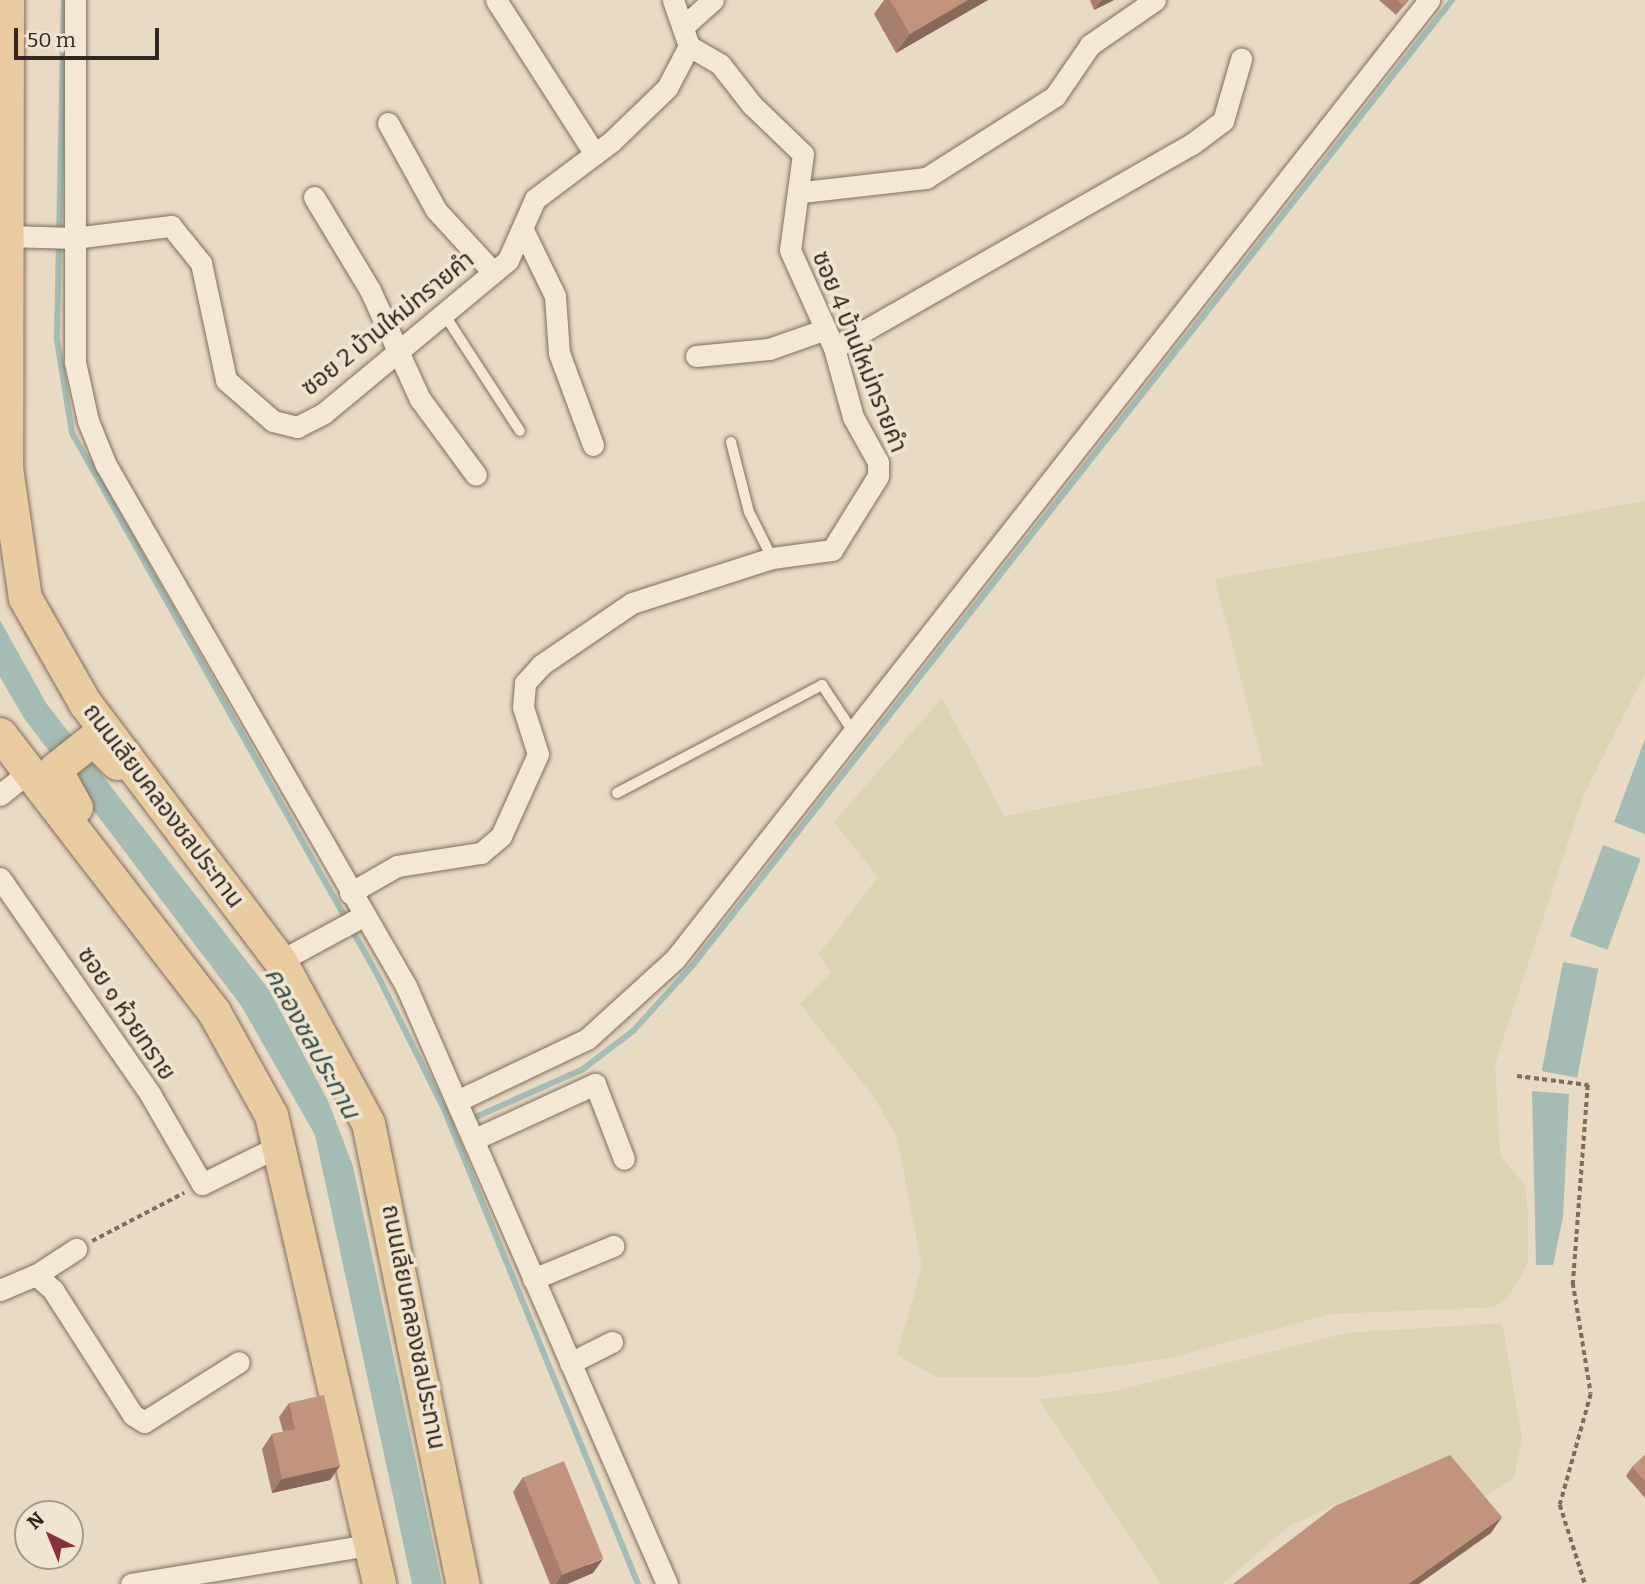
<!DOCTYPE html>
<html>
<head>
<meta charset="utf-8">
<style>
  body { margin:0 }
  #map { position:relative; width:1645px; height:1584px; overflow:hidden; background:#e9dac3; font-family:Bitter,"Noto Sans Thai",serif }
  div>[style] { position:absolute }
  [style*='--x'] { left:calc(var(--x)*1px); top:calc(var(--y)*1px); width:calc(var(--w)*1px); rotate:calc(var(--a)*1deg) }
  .farmland>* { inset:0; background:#ddd2b1 }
  .water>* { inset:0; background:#a4bcb3; transform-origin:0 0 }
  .stream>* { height:6px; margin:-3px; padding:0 3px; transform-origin:3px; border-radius:3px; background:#a4bcb3 }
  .path>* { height:3.5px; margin-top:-1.75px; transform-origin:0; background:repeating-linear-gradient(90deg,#816c5c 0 5px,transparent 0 8.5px) }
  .roads { filter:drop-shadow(0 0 2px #816c5c) drop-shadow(0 0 2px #816c5c) }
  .service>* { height:10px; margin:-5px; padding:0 5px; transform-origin:5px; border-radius:5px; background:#f4e8d5 }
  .minor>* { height:21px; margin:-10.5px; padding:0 10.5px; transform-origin:10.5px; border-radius:10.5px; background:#f4e8d5 }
  .primary>* { height:33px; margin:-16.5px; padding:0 16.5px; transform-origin:16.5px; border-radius:16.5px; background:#e8cb9e }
  .wall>* { inset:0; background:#a87f6c }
  .shaded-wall>* { inset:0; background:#886858 }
  .building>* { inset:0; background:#c3947d; transform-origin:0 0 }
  span { translate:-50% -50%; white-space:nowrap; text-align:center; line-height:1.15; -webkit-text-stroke:7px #f1e5d1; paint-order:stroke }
  .street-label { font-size:24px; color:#32261e }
  .water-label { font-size:26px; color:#2f504b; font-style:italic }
  .north { position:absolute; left:14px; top:1500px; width:70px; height:70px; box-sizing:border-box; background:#f1e5d1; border:2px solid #a59989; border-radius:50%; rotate:317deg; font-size:19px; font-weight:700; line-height:28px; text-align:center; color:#32261e }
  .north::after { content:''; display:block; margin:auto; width:24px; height:32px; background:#89323b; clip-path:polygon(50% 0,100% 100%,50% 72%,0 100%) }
  .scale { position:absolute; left:14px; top:28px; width:145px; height:32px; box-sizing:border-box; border:4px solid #32261e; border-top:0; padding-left:9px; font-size:21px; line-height:24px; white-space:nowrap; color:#32261e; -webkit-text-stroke:5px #f1e5d1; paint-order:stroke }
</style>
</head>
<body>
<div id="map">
  <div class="farmland">
    <div style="clip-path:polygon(1645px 501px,1645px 674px,1583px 797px,1495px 1064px,1500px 1156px,1525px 1185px,1528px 1212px,1528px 1262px,1511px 1293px,1495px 1307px,1331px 1314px,1170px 1358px,1040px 1377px,937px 1377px,897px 1355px,922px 1266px,897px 1138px,874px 1097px,800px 1004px,831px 972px,819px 954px,878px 877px,834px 822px,942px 698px,1004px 816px,1263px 765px,1215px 579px)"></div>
    <div style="clip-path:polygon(1502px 1323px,1522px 1437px,1514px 1478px,1469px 1507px,1376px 1498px,1372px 1488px,1289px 1526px,1222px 1584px,1161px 1584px,1039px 1399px,1111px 1392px,1346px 1333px)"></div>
  </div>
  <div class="water">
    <div style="clip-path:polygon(0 620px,46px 703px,270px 991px,328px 1101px,353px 1166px,442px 1584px,412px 1584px,315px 1135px,242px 1007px,24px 718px,0 677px)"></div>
    <div style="clip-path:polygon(1645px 739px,1645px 834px,1614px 822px)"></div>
    <div style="left:1603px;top:845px;width:40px;height:97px;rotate:20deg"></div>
    <div style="left:1563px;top:962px;width:36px;height:111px;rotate:11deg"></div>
    <div style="clip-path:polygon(1532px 1091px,1569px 1094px,1563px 1217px,1553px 1265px,1536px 1265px)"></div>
  </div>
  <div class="stream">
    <div style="--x:64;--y:0;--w:340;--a:91.2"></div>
    <div style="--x:57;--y:340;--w:94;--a:80.8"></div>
    <div style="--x:72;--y:433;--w:621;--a:60.59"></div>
    <div style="--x:377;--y:974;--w:151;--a:63.6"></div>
    <div style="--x:444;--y:1109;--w:513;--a:67.78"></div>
    <div style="--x:467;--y:1121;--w:127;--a:-24.1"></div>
    <div style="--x:583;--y:1069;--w:63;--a:-37.2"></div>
    <div style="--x:633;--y:1031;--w:89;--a:-47.7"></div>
    <div style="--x:693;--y:965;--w:1228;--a:-51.81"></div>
  </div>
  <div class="path">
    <div style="--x:1517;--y:1076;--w:72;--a:7.2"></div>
    <div style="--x:1588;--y:1085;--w:199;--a:94.3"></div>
    <div style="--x:1573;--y:1283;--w:112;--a:80.8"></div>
    <div style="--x:1591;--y:1394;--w:115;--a:105.6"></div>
    <div style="--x:1560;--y:1505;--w:83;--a:72.4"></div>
    <div style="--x:92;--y:1241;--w:104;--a:-27.6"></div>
  </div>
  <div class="roads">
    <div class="service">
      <div style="--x:442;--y:311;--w:143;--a:57"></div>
      <div style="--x:731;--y:442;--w:72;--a:75.6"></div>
      <div style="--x:749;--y:512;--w:51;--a:63.4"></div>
      <div style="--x:617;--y:793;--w:232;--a:-27.8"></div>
      <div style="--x:822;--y:685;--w:58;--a:56.3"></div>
    </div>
    <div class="minor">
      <div style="--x:75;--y:0;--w:362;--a:90"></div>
      <div style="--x:75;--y:362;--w:60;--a:77.6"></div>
      <div style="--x:88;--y:421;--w:48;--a:67.8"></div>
      <div style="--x:106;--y:465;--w:601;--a:60.07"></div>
      <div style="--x:406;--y:986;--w:652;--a:66.42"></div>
      <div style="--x:496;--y:0;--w:183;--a:57.3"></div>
      <div style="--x:684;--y:26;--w:39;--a:-42"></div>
      <div style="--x:388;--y:123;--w:99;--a:61.1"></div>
      <div style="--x:436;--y:210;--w:84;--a:47.4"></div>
      <div style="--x:803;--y:192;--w:124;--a:-6.5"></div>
      <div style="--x:926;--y:178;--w:153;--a:-32.4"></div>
      <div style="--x:1055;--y:96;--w:62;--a:-55.5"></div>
      <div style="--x:1090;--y:45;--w:79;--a:-34.7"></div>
      <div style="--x:314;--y:197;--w:109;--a:58.9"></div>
      <div style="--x:370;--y:290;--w:120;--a:65.4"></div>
      <div style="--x:420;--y:399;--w:94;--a:53.6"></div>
      <div style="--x:523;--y:230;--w:73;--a:64.1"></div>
      <div style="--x:555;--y:296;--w:57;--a:86"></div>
      <div style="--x:559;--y:353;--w:98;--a:69.7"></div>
      <div style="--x:8;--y:236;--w:66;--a:1.7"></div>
      <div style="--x:74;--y:238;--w:98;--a:-7.1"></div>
      <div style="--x:171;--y:226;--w:48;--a:51"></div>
      <div style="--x:201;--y:263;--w:120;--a:77.9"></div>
      <div style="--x:226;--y:380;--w:62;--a:41.1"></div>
      <div style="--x:273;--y:421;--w:25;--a:14"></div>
      <div style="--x:297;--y:427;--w:30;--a:-27"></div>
      <div style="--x:324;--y:413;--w:239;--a:-39.7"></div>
      <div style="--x:508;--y:260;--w:67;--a:-66.1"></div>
      <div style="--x:535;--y:199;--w:95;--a:-36.9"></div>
      <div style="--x:611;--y:142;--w:78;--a:-44"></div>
      <div style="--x:667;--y:88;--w:47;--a:-62.4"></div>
      <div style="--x:689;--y:46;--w:49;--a:-109.2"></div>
      <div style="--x:834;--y:348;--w:412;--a:-29.7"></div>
      <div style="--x:1192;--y:144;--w:39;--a:-37"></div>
      <div style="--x:1223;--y:121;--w:65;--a:-73.8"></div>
      <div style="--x:696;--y:356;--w:73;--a:-5.5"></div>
      <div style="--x:769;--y:349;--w:60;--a:-19.3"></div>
      <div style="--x:0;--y:795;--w:35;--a:-39"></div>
      <div style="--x:0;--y:878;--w:263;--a:55.2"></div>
      <div style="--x:150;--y:1094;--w:104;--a:60"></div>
      <div style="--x:202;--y:1184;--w:88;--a:-26.3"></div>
      <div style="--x:350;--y:893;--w:54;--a:-29.9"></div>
      <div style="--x:397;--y:866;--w:85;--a:-8.8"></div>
      <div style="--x:481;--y:853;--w:26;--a:-40"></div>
      <div style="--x:501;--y:836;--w:90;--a:-65.7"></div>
      <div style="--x:538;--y:754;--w:49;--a:-107.7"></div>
      <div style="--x:523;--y:707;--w:24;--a:-85"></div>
      <div style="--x:525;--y:683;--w:24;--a:-48"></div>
      <div style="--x:541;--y:665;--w:110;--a:-34.3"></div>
      <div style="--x:632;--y:603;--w:147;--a:-17.8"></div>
      <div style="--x:772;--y:558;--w:61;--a:-7.6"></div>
      <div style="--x:832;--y:550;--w:87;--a:-58.1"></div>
      <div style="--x:878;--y:476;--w:14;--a:-90"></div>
      <div style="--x:878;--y:462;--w:51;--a:-119.1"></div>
      <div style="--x:853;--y:417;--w:72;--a:-105.4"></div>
      <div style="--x:834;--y:348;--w:107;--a:-114.2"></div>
      <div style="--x:790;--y:250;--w:97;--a:-82.3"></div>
      <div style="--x:803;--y:154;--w:71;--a:-136.1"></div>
      <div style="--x:752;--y:105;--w:52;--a:-128"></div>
      <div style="--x:720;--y:64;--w:36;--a:-150"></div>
      <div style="--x:280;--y:961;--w:92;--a:-28.5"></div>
      <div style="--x:459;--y:1100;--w:142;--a:-25.5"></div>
      <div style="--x:587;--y:1039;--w:119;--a:-42.3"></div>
      <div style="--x:675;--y:959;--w:1220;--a:-51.82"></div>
      <div style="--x:477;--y:1138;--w:130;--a:-24.6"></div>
      <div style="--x:595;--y:1084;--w:80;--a:68.9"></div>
      <div style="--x:36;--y:1275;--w:48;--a:-33"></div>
      <div style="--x:533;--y:1279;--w:87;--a:-22.4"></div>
      <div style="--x:0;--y:1290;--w:39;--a:-23"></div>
      <div style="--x:36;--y:1275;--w:23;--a:41"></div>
      <div style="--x:53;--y:1290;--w:148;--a:57.4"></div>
      <div style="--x:133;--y:1415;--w:13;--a:32"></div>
      <div style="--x:144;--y:1422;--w:112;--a:-32.3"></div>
      <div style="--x:570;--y:1363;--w:47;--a:-26.6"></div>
      <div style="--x:131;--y:1584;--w:242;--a:-9.3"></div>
    </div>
    <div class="primary">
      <div style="--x:7;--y:0;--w:468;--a:90.1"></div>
      <div style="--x:6;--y:468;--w:131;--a:81.7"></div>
      <div style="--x:25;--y:598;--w:121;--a:60.3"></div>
      <div style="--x:85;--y:703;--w:323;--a:52.9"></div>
      <div style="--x:280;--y:961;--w:184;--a:61.5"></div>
      <div style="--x:368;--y:1123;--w:471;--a:78.4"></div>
      <div style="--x:0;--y:734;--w:351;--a:52.4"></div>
      <div style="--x:214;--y:1012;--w:118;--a:61"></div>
      <div style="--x:271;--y:1115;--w:481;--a:77"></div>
      <div style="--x:76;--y:807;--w:43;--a:-118.9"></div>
      <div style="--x:55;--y:769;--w:48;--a:-38.3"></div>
      <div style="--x:93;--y:739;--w:34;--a:45"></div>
    </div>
  </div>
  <div class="wall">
    <div style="clip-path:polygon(884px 0,988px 0,896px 53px,874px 14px)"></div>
    <div style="clip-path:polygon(1090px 0,1114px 0,1094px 10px)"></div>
    <div style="clip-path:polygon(1379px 0,1409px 0,1396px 15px)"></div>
    <div style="clip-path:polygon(289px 1403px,340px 1466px,330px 1480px,272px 1493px,262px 1449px,272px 1434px,283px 1432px,279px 1417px)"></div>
    <div style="clip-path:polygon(1645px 1455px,1645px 1498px,1626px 1476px,1632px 1467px)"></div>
    <div style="clip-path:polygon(523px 1477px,593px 1573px,567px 1584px,550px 1584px,513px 1492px)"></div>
  </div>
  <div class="shaded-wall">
    <div style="clip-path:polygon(968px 0,988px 0,896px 53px,910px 34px)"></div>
    <div style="clip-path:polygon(1103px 0,1114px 0,1094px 10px,1100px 2px)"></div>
    <div style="clip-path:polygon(340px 1466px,330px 1480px,272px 1493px,282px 1479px)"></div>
    <div style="clip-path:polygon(1502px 1517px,1491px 1533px,1419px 1584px,1408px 1584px)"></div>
    <div style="clip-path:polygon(603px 1559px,593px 1573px,567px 1584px,556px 1584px,562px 1575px)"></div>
  </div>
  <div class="building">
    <div style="clip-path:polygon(890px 0,968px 0,910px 34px)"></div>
    <div style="clip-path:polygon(1397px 0,1407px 0,1403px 5px)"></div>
    <div style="clip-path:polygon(324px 1395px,340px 1466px,282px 1479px,272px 1434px,295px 1429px,289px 1403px)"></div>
    <div style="clip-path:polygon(1450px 1455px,1502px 1517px,1408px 1584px,1233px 1584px,1335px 1506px)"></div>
    <div style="clip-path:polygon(1645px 1455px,1645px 1481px,1632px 1467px)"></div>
    <div style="left:564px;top:1461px;width:105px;height:44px;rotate:68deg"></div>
  </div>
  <div class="street-label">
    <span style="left:388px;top:324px;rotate:-39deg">ซอย 2 บ้านใหม่ทรายคำ</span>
    <span style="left:859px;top:352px;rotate:68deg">ซอย 4 บ้านใหม่ทรายคำ</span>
    <span style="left:163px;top:806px;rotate:53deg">ถนนเลียบคลองชลประทาน</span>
    <span style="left:126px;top:1014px;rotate:56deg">ซอย ๑ ห้วยทราย</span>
    <span style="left:413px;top:1327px;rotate:79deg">ถนนเลียบคลองชลประทาน</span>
  </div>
  <div class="water-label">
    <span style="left:312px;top:1043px;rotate:61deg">คลองชลประทาน</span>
  </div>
  <div class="north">N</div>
  <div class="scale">50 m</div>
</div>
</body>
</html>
